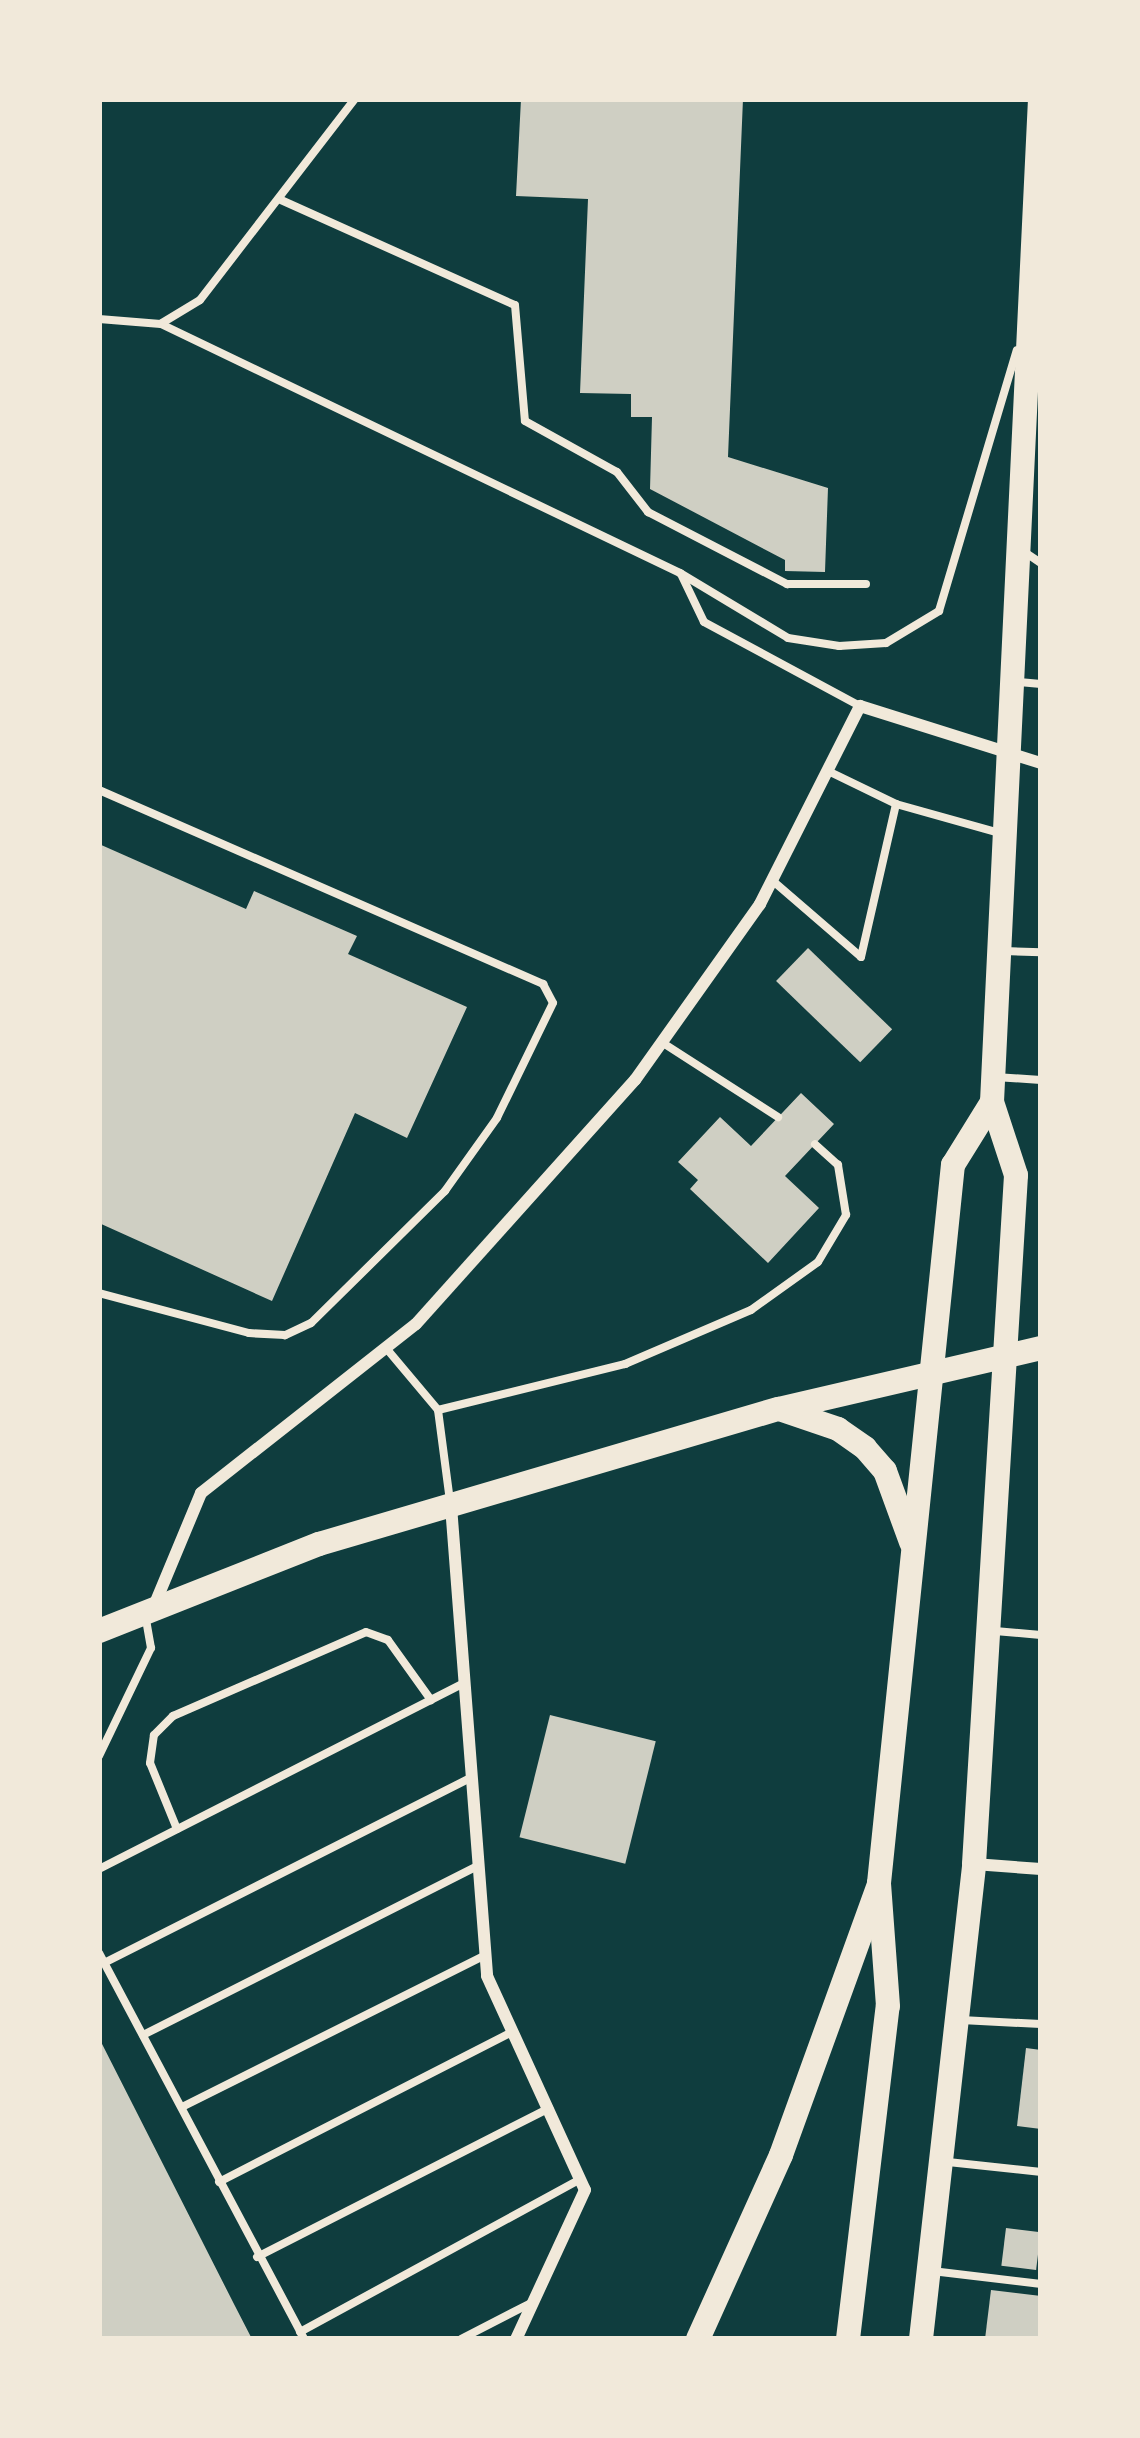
<!DOCTYPE html>
<html>
<head>
<meta charset="utf-8">
<style>
  body { margin:0 }
  #map { position:relative; width:1140px; height:2438px; overflow:hidden; background:#0f3d3e; font-family:"IBM Plex Sans",sans-serif }
  div>[style] { position:absolute }
  [style*='--x'] { left:calc(var(--x)*1px); top:calc(var(--y)*1px); width:calc(var(--w)*1px); rotate:calc(var(--a)*1deg) }
  .building>* { inset:0; background:#cfcfc3; transform-origin:0 0 }
  .service>* { height:8px; margin:-4px; padding:0 4px; transform-origin:4px; border-radius:4px; background:#f1e9da }
  .minor>* { height:12px; margin:-6px; padding:0 6px; transform-origin:6px; border-radius:6px; background:#f1e9da }
  .secondary>* { height:24px; margin:-12px; padding:0 12px; transform-origin:12px; border-radius:12px; background:#f1e9da }
  .primary>* { height:24px; margin:-12px; padding:0 12px; transform-origin:12px; border-radius:12px; background:#f1e9da }
  span { translate:-50% -50%; white-space:nowrap; text-align:center; line-height:1.15; -webkit-text-stroke:9px #f1e9da; paint-order:stroke }
  .frame { position:absolute; inset:0; border:102px solid #f1e9da; pointer-events:none }
</style>
</head>
<body>
<div id="map">
  <div class="building">
    <div style="clip-path:polygon(521px 99px,743px 99px,728px 457px,828px 488px,825px 572px,785px 571px,785px 560px,650px 489px,652px 417px,631px 417px,631px 394px,580px 393px,588px 199px,516px 196px)"></div>
    <div style="clip-path:polygon(99px 844px,246px 909px,254px 891px,357px 936px,348px 954px,467px 1007px,407px 1138px,355px 1113px,272px 1301px,99px 1223px)"></div>
    <div style="left:808px;top:948px;width:117px;height:46px;rotate:44deg"></div>
    <div style="clip-path:polygon(801px 1093px,834px 1124px,785px 1176px,819px 1208px,768px 1263px,690px 1189px,698px 1180px,678px 1162px,720px 1117px,751px 1146px)"></div>
    <div style="left:550px;top:1715px;width:109px;height:126px;rotate:14deg"></div>
    <div style="clip-path:polygon(99px 2038px,235px 2306px,252px 2339px,99px 2339px)"></div>
    <div style="clip-path:polygon(1026px 2048px,1041px 2050px,1041px 2129px,1017px 2126px)"></div>
    <div style="left:1006px;top:2228px;width:35px;height:38px;rotate:7deg"></div>
    <div style="clip-path:polygon(991px 2290px,1041px 2296px,1041px 2339px,985px 2339px)"></div>
  </div>
  <div class="service">
    <div style="--x:281;--y:200;--w:256;--a:24.2"></div>
    <div style="--x:515;--y:305;--w:116;--a:85.1"></div>
    <div style="--x:525;--y:421;--w:105;--a:29"></div>
    <div style="--x:617;--y:472;--w:51;--a:52.2"></div>
    <div style="--x:648;--y:512;--w:157;--a:27.4"></div>
    <div style="--x:787;--y:584;--w:79;--a:0"></div>
    <div style="--x:99;--y:319;--w:62;--a:4.6"></div>
    <div style="--x:161;--y:324;--w:576;--a:25.63"></div>
    <div style="--x:680;--y:573;--w:126;--a:31"></div>
    <div style="--x:788;--y:638;--w:52;--a:8.9"></div>
    <div style="--x:839;--y:646;--w:47;--a:-3.7"></div>
    <div style="--x:886;--y:643;--w:62;--a:-31.1"></div>
    <div style="--x:939;--y:611;--w:272;--a:-73.4"></div>
    <div style="--x:162;--y:323;--w:44;--a:-31.2"></div>
    <div style="--x:200;--y:300;--w:254;--a:-52.4"></div>
    <div style="--x:1026;--y:553;--w:18;--a:34"></div>
    <div style="--x:681;--y:574;--w:53;--a:64.4"></div>
    <div style="--x:704;--y:622;--w:177;--a:28.3"></div>
    <div style="--x:1019;--y:682;--w:22;--a:5"></div>
    <div style="--x:828;--y:771;--w:76;--a:25.9"></div>
    <div style="--x:99;--y:790;--w:485;--a:23.6"></div>
    <div style="--x:543;--y:984;--w:21;--a:62"></div>
    <div style="--x:553;--y:1003;--w:128;--a:116"></div>
    <div style="--x:497;--y:1118;--w:90;--a:125.5"></div>
    <div style="--x:445;--y:1191;--w:188;--a:135.4"></div>
    <div style="--x:311;--y:1323;--w:29;--a:155"></div>
    <div style="--x:285;--y:1335;--w:36;--a:-177"></div>
    <div style="--x:249;--y:1333;--w:155;--a:-165.1"></div>
    <div style="--x:773;--y:881;--w:116;--a:40.8"></div>
    <div style="--x:861;--y:957;--w:157;--a:-77.1"></div>
    <div style="--x:896;--y:804;--w:108;--a:15.6"></div>
    <div style="--x:1004;--y:951;--w:37;--a:2"></div>
    <div style="--x:663;--y:1043;--w:137;--a:32.8"></div>
    <div style="--x:995;--y:1077;--w:46;--a:3.7"></div>
    <div style="--x:386;--y:1348;--w:81;--a:50"></div>
    <div style="--x:438;--y:1410;--w:92;--a:82.5"></div>
    <div style="--x:438;--y:1410;--w:193;--a:-13.8"></div>
    <div style="--x:625;--y:1364;--w:137;--a:-23.2"></div>
    <div style="--x:751;--y:1310;--w:82;--a:-35.6"></div>
    <div style="--x:818;--y:1262;--w:55;--a:-59.2"></div>
    <div style="--x:846;--y:1215;--w:51;--a:-99.1"></div>
    <div style="--x:838;--y:1165;--w:31;--a:-138"></div>
    <div style="--x:995;--y:1631;--w:46;--a:5"></div>
    <div style="--x:99;--y:1756;--w:120;--a:-64.3"></div>
    <div style="--x:151;--y:1648;--w:28;--a:-100"></div>
    <div style="--x:177;--y:1829;--w:71;--a:-112.2"></div>
    <div style="--x:150;--y:1763;--w:28;--a:-82"></div>
    <div style="--x:154;--y:1735;--w:27;--a:-45"></div>
    <div style="--x:173;--y:1716;--w:210;--a:-23.5"></div>
    <div style="--x:366;--y:1632;--w:23;--a:20"></div>
    <div style="--x:388;--y:1640;--w:74;--a:54.4"></div>
    <div style="--x:99;--y:1869;--w:410;--a:-27"></div>
    <div style="--x:99;--y:1953;--w:437;--a:62"></div>
    <div style="--x:104;--y:1963;--w:410;--a:-26.8"></div>
    <div style="--x:961;--y:2020;--w:80;--a:2.9"></div>
    <div style="--x:143;--y:2035;--w:375;--a:-26.8"></div>
    <div style="--x:182;--y:2107;--w:340;--a:-26.6"></div>
    <div style="--x:948;--y:2162;--w:94;--a:6.1"></div>
    <div style="--x:219;--y:2182;--w:329;--a:-27.1"></div>
    <div style="--x:257;--y:2257;--w:328;--a:-27"></div>
    <div style="--x:932;--y:2271;--w:110;--a:6.8"></div>
    <div style="--x:300;--y:2332;--w:318;--a:-28.6"></div>
    <div style="--x:461;--y:2339;--w:76;--a:-27.2"></div>
  </div>
  <div class="minor">
    <div style="--x:451;--y:1506;--w:471;--a:85.6"></div>
    <div style="--x:487;--y:1976;--w:235;--a:65.4"></div>
    <div style="--x:585;--y:2190;--w:164;--a:114.8"></div>
    <div style="--x:154;--y:1606;--w:122;--a:-67.4"></div>
    <div style="--x:201;--y:1493;--w:273;--a:-38.2"></div>
    <div style="--x:416;--y:1324;--w:328;--a:-48.1"></div>
    <div style="--x:635;--y:1080;--w:216;--a:-54.6"></div>
    <div style="--x:760;--y:904;--w:222;--a:-63.2"></div>
    <div style="--x:860;--y:706;--w:190;--a:17.5"></div>
    <div style="--x:974;--y:1864;--w:67;--a:4.3"></div>
  </div>
  <div class="secondary">
    <div style="--x:698;--y:2339;--w:202;--a:-65.7"></div>
    <div style="--x:781;--y:2155;--w:287;--a:-70.1"></div>
  </div>
  <div class="primary">
    <div style="--x:782;--y:1410;--w:59;--a:18.7"></div>
    <div style="--x:838;--y:1429;--w:33;--a:35"></div>
    <div style="--x:865;--y:1448;--w:30;--a:49"></div>
    <div style="--x:885;--y:1471;--w:76;--a:69.9"></div>
    <div style="--x:99;--y:1631;--w:237;--a:-21.6"></div>
    <div style="--x:319;--y:1544;--w:479;--a:-16.4"></div>
    <div style="--x:779;--y:1409;--w:269;--a:-13.1"></div>
    <div style="--x:848;--y:2339;--w:335;--a:-83.2"></div>
    <div style="--x:888;--y:2006;--w:123;--a:-94.2"></div>
    <div style="--x:879;--y:1883;--w:722;--a:-84.12"></div>
    <div style="--x:953;--y:1165;--w:74;--a:-58.2"></div>
    <div style="--x:921;--y:2339;--w:478;--a:-83.6"></div>
    <div style="--x:974;--y:1864;--w:690;--a:-86.51"></div>
    <div style="--x:1016;--y:1175;--w:77;--a:-108.2"></div>
    <div style="--x:992;--y:1102;--w:1004;--a:-87.26"></div>
  </div>
  <div class="frame"></div>
</div>
</body>
</html>
